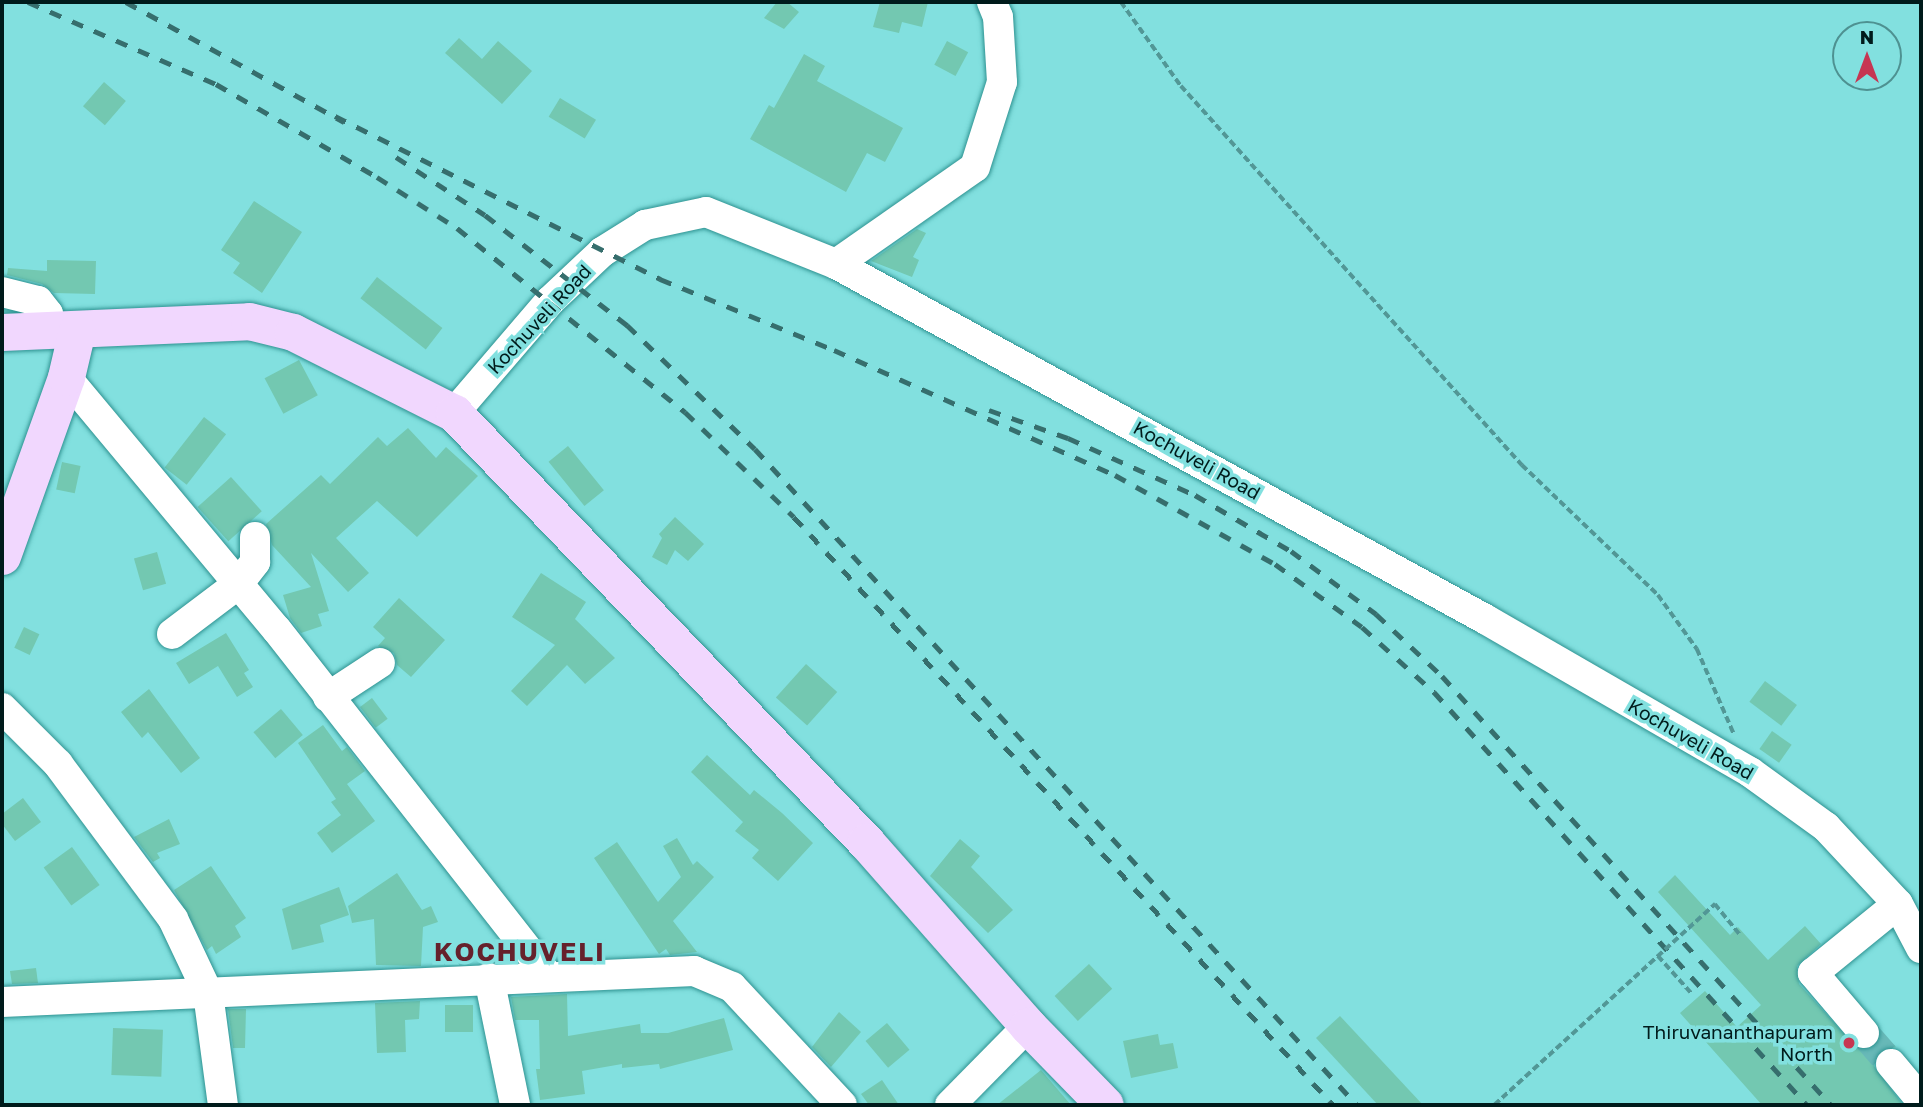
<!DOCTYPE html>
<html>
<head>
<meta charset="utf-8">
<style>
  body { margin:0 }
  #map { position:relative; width:1923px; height:1107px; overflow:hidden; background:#82e0df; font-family:"Golos Text",sans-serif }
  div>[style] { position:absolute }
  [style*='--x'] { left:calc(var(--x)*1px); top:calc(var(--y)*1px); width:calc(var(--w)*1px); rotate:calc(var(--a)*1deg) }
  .building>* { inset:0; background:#73c8b1; transform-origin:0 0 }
  .minor-tunnel>* { height:30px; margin-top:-15px; transform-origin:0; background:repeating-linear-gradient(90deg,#68b9b8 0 30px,transparent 0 45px) }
  .path>* { height:3.5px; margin-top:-1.75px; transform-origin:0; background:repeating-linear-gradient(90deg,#529796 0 7px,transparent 0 10.5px) }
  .roads { filter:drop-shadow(0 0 2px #2e9291) drop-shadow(0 0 2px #2e9291) }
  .minor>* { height:30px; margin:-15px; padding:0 15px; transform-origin:15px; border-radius:15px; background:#fff }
  .major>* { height:37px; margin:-18.5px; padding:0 18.5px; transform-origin:18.5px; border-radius:18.5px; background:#f1d7fe }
  .rail>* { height:5px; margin-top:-2.5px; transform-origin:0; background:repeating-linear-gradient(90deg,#366e6d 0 12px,transparent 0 24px) }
  .path-bridge>* { height:3.5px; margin-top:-1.75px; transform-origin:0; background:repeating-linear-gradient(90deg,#529796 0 7px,transparent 0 10.5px) }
  .dots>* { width:19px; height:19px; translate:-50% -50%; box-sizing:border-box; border:4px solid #82e0df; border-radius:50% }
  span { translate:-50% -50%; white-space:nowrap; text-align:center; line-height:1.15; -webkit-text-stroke:7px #82e0df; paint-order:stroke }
  .street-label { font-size:19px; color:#001b1b }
  .poi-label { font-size:19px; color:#001b1b }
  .right { translate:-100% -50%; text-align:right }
  .district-label { font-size:26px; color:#66212c; font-weight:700; letter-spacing:2px }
  .frame { position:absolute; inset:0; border:4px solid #001b1b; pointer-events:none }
  .north { position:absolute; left:1832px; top:21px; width:70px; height:70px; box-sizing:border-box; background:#82e0df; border:2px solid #4e9191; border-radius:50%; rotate:0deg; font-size:19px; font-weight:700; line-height:28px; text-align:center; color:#001b1b }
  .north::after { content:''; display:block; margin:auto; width:24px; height:32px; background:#c63652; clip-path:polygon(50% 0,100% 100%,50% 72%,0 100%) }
</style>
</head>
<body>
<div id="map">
  <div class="building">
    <div style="clip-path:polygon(777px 2px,787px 2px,799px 12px,784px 29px,764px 18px)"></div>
    <div style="clip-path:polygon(880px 2px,928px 2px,922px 27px,902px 22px,899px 33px,873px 27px)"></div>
    <div style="clip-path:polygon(459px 38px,482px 59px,498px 41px,532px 71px,502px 104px,445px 53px)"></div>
    <div style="left:947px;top:41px;width:24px;height:27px;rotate:28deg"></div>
    <div style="clip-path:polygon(804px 54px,825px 66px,817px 81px,903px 128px,885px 162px,867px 153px,846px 192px,750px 139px,769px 105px,774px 108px)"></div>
    <div style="left:104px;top:82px;width:29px;height:32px;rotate:41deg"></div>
    <div style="left:560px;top:98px;width:42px;height:22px;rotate:31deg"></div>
    <div style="clip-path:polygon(254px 201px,302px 232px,262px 293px,233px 273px,240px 263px,221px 250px)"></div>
    <div style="clip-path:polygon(917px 229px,926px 233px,913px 257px,919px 260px,912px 277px,871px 261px)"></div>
    <div style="clip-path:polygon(47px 260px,96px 261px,95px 294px,54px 293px,42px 284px,7px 275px,8px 268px,47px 271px)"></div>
    <div style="left:377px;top:277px;width:83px;height:27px;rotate:38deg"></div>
    <div style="left:299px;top:360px;width:40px;height:39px;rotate:62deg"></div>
    <div style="left:204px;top:417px;width:28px;height:64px;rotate:38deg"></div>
    <div style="clip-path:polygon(408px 428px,436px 458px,446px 447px,478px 476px,417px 537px,377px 501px,336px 538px,369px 573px,348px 592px,311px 553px,329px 611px,318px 614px,322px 626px,301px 633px,290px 618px,283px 595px,311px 587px,272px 545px,266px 524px,321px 475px,330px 484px,378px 437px,387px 446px)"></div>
    <div style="left:568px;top:446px;width:57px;height:25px;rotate:51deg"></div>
    <div style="left:62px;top:462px;width:19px;height:28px;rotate:12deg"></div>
    <div style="left:231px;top:477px;width:46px;height:45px;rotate:48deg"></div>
    <div style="clip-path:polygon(675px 517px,704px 544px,688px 561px,675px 550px,667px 565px,652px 557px,662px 538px,659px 534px)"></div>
    <div style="left:157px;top:552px;width:33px;height:24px;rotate:74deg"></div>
    <div style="clip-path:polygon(541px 573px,586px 602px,575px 619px,615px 658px,585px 684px,567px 665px,527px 706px,511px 691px,555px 645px,512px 617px)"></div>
    <div style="clip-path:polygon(399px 598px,445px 640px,411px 677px,397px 665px,394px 653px,378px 646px,385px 638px,373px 627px)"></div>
    <div style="left:24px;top:627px;width:17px;height:23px;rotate:25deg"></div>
    <div style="clip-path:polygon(226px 633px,249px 670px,244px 673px,253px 687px,237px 697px,218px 666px,189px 684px,176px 663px)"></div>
    <div style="left:806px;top:664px;width:42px;height:45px;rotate:42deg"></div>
    <div style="left:1765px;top:681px;width:40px;height:26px;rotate:37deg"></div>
    <div style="clip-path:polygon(149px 689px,200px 758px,181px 773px,148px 732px,142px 738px,121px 712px)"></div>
    <div style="left:372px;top:698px;width:26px;height:15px;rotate:53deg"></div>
    <div style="left:281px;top:709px;width:34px;height:36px;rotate:50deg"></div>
    <div style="clip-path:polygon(323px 725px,342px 751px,347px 747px,365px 771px,347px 784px,375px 821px,332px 853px,317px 833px,341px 815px,331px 802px,336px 799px,298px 743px)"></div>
    <div style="left:1772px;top:731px;width:24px;height:22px;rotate:35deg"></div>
    <div style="clip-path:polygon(707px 755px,750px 795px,754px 790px,782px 813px,813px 843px,778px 881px,752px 858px,759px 850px,735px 831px,743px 822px,691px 772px)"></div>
    <div style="clip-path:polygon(23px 798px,41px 822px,15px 841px,2px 824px,2px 814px)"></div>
    <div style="clip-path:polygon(169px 819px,180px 844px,157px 853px,160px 858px,153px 862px,134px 837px)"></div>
    <div style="clip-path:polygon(677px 838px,693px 865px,697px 861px,714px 877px,673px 921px,697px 952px,670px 955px,666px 949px,659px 954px,594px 858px,617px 842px,658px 902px,681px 877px,663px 846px)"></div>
    <div style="clip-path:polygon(960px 839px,980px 856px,971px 867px,1013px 910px,988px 933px,930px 876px)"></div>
    <div style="left:72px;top:847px;width:47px;height:35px;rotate:54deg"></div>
    <div style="clip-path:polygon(211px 866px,246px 918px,235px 926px,241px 937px,216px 954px,212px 946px,207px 950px,174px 890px)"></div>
    <div style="clip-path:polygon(397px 873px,422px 910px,431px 906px,438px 922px,423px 927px,421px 966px,376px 965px,374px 919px,352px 923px,348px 906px)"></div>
    <div style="clip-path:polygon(1675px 875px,1730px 935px,1738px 927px,1768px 960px,1805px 926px,1821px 944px,1797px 966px,1799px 984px,1858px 1049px,1875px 1047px,1881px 1032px,1896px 1047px,1879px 1051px,1874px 1066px,1903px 1105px,1762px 1105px,1680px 1013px,1705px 991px,1737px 1027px,1761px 1005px,1658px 892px)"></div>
    <div style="clip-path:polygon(339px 887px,349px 915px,320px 925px,324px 942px,292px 950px,282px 909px)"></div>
    <div style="left:1089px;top:964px;width:34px;height:47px;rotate:47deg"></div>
    <div style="clip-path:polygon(36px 968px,38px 983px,12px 984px,10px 971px)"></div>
    <div style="clip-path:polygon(567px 994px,568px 1036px,640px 1024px,641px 1033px,668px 1033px,724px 1018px,733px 1050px,660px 1069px,659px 1064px,622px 1068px,622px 1064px,582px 1071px,585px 1094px,540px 1100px,536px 1069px,540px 1069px,539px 1020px,515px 1020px,511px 997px)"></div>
    <div style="clip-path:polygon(420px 1001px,419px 1019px,405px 1020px,406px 1052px,377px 1053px,375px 1003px)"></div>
    <div style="left:445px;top:1005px;width:28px;height:27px"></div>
    <div style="clip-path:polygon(228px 1009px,246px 1009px,245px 1048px,233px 1048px)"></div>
    <div style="clip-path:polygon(839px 1012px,861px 1032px,831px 1067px,812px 1047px)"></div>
    <div style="clip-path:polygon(1340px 1016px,1423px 1105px,1378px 1105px,1316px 1038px)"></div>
    <div style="left:887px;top:1023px;width:35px;height:28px;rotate:50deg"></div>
    <div style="left:113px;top:1028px;width:50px;height:47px;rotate:2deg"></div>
    <div style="clip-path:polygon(1158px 1034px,1160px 1045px,1173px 1043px,1178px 1068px,1131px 1078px,1123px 1041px)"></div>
    <div style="clip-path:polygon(1041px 1070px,1071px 1105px,997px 1105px)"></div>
    <div style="clip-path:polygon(882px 1080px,899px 1105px,869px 1105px,861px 1094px)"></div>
  </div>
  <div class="minor-tunnel">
    <div style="--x:1864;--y:1033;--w:41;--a:48.9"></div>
  </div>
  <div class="path">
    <div style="--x:1121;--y:2;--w:103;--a:54.5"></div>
    <div style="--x:1181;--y:86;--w:510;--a:48.02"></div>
    <div style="--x:1522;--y:465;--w:188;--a:43.7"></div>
    <div style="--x:1658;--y:595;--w:67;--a:54.2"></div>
    <div style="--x:1697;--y:649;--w:93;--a:66.5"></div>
    <div style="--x:1715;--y:904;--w:41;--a:50.9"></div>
    <div style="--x:1658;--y:956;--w:52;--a:48.1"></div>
  </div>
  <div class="roads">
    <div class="minor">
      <div style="--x:836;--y:264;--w:169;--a:-34.9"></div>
      <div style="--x:975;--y:167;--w:89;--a:-72.4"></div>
      <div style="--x:1002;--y:82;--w:65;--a:-93.5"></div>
      <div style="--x:998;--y:17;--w:16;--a:-112"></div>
      <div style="--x:2;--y:292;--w:37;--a:14"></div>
      <div style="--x:38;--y:301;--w:16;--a:52"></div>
      <div style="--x:48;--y:314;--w:18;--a:81"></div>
      <div style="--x:66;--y:377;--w:329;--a:50.2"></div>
      <div style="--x:277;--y:630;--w:439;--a:51.9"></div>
      <div style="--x:454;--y:413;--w:148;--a:-49.4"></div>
      <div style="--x:550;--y:301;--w:71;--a:-43.3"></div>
      <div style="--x:602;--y:252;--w:51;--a:-32.1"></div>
      <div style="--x:645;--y:225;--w:62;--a:-12"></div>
      <div style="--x:706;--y:212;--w:140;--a:21.8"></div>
      <div style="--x:836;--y:264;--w:740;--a:28.68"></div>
      <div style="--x:1485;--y:619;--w:306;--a:30"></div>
      <div style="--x:1750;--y:772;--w:94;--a:35.9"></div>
      <div style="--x:1826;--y:827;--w:105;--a:46.9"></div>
      <div style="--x:1898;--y:904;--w:50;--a:62.4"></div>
      <div style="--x:172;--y:634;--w:83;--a:-37.1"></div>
      <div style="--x:238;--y:584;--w:28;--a:-52"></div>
      <div style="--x:255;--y:562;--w:25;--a:-90"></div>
      <div style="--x:328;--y:697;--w:62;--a:-33.2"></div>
      <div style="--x:2;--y:708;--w:79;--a:45"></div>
      <div style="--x:58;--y:764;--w:193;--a:53.4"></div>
      <div style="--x:173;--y:919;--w:82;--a:64.7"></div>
      <div style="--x:208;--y:993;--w:113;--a:82.4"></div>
      <div style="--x:489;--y:978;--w:130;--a:78.4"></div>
      <div style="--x:2;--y:1002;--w:693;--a:-2.57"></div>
      <div style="--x:694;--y:971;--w:41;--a:22.8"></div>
      <div style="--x:732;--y:987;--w:161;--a:47"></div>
      <div style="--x:1864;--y:1033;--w:79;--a:-130.4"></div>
      <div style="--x:1813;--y:973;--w:109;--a:-39.1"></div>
      <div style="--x:1891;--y:1064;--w:47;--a:50.2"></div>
      <div style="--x:950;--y:1105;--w:111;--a:-45.4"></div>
    </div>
    <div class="major">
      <div style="--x:2;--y:332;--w:247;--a:-2.5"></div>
      <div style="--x:249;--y:321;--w:45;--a:14"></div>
      <div style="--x:293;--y:332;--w:180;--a:26.7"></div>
      <div style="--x:454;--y:413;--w:595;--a:46.16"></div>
      <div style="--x:866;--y:842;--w:245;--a:48.6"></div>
      <div style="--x:1028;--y:1026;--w:110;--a:45.7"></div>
      <div style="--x:2;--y:556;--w:190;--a:-70.3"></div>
      <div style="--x:66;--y:377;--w:48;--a:-76.8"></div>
    </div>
  </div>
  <div class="rail">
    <div style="--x:28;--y:2;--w:205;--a:23.6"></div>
    <div style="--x:216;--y:84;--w:186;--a:30"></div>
    <div style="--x:377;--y:177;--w:95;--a:32.5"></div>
    <div style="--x:457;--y:228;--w:293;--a:38.9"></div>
    <div style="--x:685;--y:412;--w:151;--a:43.9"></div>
    <div style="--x:794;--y:517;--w:798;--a:47.49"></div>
    <div style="--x:126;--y:2;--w:249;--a:28.8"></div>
    <div style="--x:335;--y:116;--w:364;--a:26.6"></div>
    <div style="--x:660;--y:279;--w:188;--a:22.2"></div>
    <div style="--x:834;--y:350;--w:308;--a:24"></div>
    <div style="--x:1115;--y:475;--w:183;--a:29.1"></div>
    <div style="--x:1275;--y:564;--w:107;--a:35.9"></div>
    <div style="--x:1362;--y:627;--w:97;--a:42.1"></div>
    <div style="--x:1434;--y:692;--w:557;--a:47.91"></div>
    <div style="--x:396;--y:157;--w:106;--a:33.1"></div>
    <div style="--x:485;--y:215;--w:180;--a:37.8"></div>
    <div style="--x:627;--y:325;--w:178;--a:44.1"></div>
    <div style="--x:755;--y:449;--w:890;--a:47.46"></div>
    <div style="--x:989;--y:410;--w:84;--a:19.5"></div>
    <div style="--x:1068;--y:438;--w:139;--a:24.2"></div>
    <div style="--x:1195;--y:495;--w:111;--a:30.3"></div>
    <div style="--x:1291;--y:551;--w:106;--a:36.5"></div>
    <div style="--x:1376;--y:614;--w:91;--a:43.2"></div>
    <div style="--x:1442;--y:676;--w:579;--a:47.8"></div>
  </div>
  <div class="path-bridge">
    <div style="--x:1494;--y:1105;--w:299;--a:-42.3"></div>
  </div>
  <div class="dots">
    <div style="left:1849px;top:1043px;background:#c63652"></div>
  </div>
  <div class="street-label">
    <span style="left:539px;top:319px;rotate:-47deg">Kochuveli Road</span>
    <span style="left:1197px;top:460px;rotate:29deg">Kochuveli Road</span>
    <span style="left:1691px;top:739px;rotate:30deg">Kochuveli Road</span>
  </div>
  <div class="poi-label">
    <span class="right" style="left:1833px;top:1043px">Thiruvananthapuram<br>North</span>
  </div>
  <div class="district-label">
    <span style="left:520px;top:952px">KOCHUVELI</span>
  </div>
  <div class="frame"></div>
  <div class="north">N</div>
</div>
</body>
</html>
